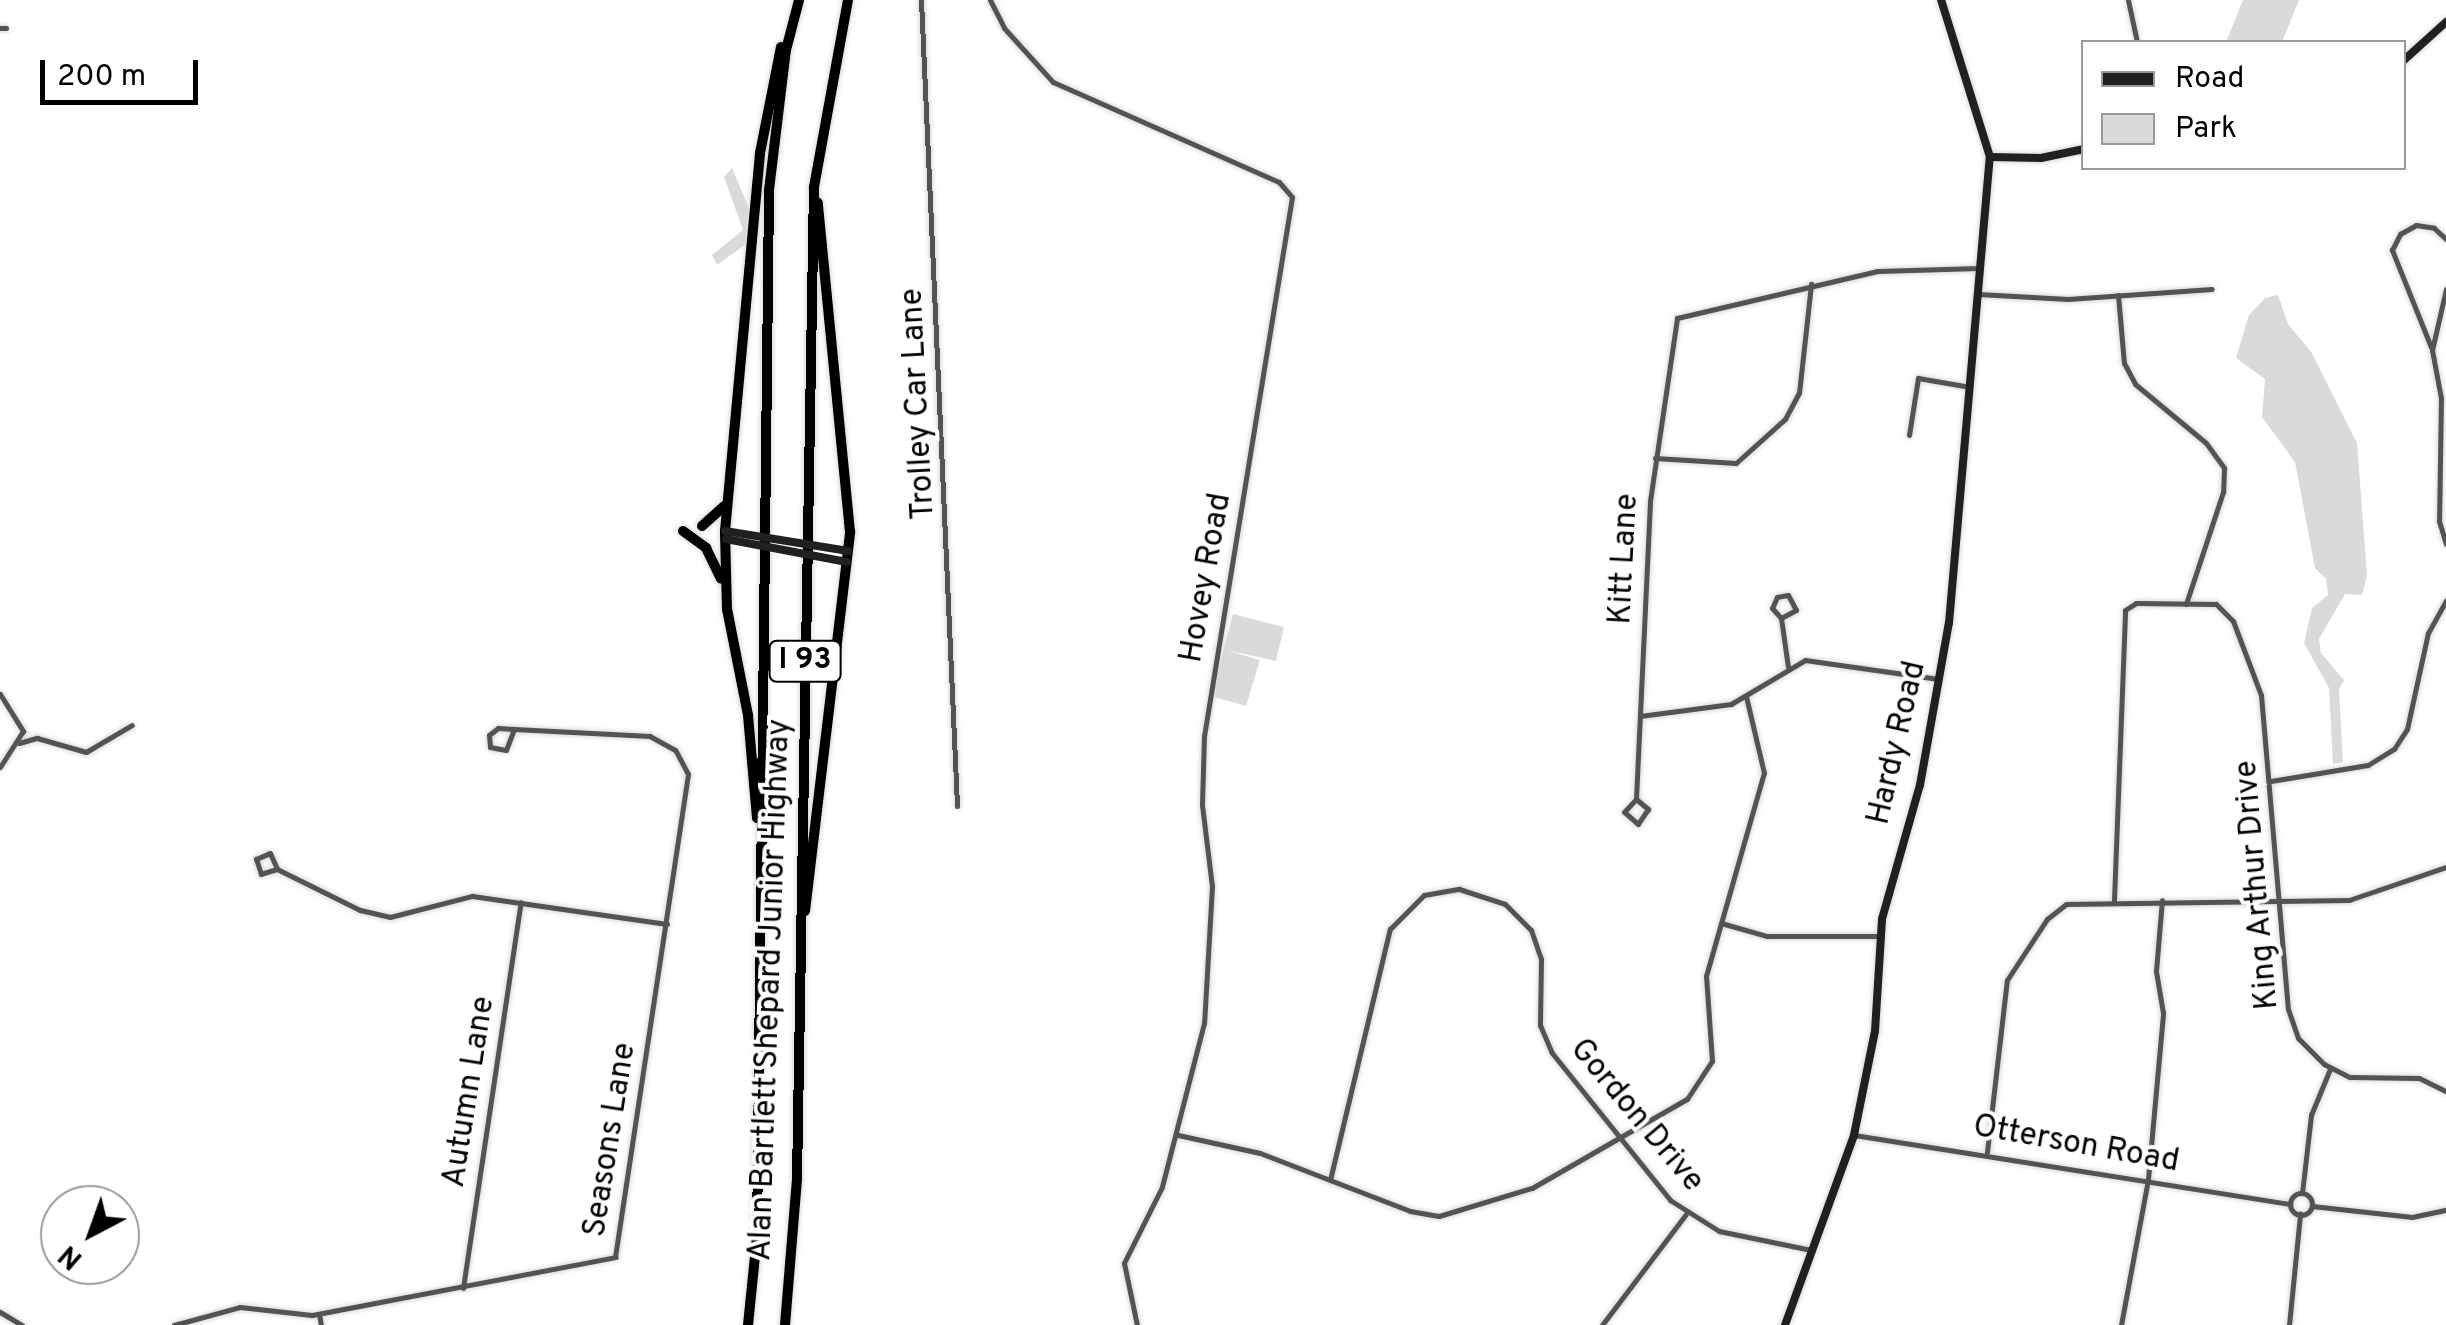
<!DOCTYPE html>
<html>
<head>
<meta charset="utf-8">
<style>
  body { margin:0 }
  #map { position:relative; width:2446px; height:1325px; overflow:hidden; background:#fff; font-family:Overpass,sans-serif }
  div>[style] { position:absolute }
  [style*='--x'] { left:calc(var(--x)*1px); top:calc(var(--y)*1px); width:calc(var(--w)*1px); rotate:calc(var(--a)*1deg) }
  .green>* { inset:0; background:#dadada }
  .roads { filter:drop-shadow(0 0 2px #dbdbdb) drop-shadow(0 0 2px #dbdbdb) }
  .street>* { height:5px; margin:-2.5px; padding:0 2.5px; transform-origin:2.5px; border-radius:2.5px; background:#535353 }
  .street>.ring { margin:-2.5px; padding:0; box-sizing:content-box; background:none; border:5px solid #535353; border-radius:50% }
  .secondary>* { height:8px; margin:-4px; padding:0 4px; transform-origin:4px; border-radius:4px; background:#202020 }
  .highway>* { height:10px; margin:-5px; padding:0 5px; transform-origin:5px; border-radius:5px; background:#000 }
  .secondary-bridge>* { height:8px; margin:-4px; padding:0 4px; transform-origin:4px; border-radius:4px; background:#202020 }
  span { translate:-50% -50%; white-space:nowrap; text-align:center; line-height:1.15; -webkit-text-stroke:8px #fff; paint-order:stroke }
  .shield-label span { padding:2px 8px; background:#fff; border:2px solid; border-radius:8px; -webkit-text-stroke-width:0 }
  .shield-label { font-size:30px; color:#000; font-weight:700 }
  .street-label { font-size:32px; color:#000 }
  .legend { position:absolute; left:2081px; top:40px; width:325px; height:130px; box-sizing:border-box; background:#fff; border:2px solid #999; margin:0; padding:12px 18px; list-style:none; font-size:30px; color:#000 }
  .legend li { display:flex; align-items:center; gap:20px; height:50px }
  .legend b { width:50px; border:2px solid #999 }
  .north { position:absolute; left:40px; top:1185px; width:100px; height:100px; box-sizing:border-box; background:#fff; border:2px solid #999; border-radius:50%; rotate:221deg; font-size:28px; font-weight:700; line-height:40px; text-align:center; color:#000 }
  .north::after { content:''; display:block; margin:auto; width:35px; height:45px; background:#000; clip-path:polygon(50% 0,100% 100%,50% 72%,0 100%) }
  .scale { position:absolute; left:40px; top:60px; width:158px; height:45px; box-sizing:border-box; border:5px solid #000; border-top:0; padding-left:12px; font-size:30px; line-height:35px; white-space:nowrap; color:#000; -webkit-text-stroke:8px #fff; paint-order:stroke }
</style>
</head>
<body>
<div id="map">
  <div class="green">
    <div style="clip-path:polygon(2243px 0,2299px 0,2282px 42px,2226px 42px)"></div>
    <div style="clip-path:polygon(732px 168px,760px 234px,717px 265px,712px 255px,743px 230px,724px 177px)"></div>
    <div style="clip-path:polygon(2278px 295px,2288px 324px,2312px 353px,2357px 443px,2367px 575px,2362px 595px,2345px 594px,2319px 639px,2321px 653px,2344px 680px,2339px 689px,2343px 762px,2333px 764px,2329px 688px,2304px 643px,2312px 608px,2328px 595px,2326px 579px,2315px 568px,2295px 462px,2262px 417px,2265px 379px,2236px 358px,2249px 315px,2265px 298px)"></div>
    <div style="clip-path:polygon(1233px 614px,1284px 627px,1276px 661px,1226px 650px,1260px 660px,1246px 706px,1211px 696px)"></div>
  </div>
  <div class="roads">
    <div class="street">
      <div style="--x:921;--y:0;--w:807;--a:87.44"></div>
      <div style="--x:990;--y:0;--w:31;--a:63"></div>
      <div style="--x:1004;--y:28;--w:73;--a:47.8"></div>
      <div style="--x:1053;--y:82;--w:247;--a:23.9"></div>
      <div style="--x:1279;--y:182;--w:20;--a:49"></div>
      <div style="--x:1292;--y:197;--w:546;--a:99.27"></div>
      <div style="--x:1204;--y:736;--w:69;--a:91.7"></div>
      <div style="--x:1202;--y:805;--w:82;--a:83"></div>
      <div style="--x:1212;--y:886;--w:137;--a:93.3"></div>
      <div style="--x:1204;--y:1023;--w:169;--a:104.4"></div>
      <div style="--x:1162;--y:1187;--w:85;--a:116.6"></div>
      <div style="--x:1124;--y:1263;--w:63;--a:78.2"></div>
      <div style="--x:2128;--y:0;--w:43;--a:77.9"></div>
      <div style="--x:0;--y:28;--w:6;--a:0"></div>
      <div style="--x:2446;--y:289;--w:63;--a:102.9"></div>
      <div style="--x:2432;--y:350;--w:49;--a:79.4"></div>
      <div style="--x:2441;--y:398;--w:123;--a:90.9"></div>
      <div style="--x:2439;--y:521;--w:24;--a:73"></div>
      <div style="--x:1978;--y:294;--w:90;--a:3.2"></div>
      <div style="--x:2068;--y:299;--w:144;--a:-4"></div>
      <div style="--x:2118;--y:295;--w:68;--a:85"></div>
      <div style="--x:2124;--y:363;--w:24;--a:62"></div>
      <div style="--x:2135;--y:384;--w:92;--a:39.7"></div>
      <div style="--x:2206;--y:443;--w:31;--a:54"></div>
      <div style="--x:2224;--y:468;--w:24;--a:92"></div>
      <div style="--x:2223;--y:492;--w:118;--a:108.3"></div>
      <div style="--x:2431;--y:347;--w:105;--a:-111.9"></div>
      <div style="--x:2392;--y:250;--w:18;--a:-63"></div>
      <div style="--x:2400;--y:234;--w:18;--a:-29"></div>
      <div style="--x:2416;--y:225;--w:18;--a:9"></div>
      <div style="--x:2434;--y:228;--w:16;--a:43"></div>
      <div style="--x:1909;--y:435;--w:58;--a:-81"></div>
      <div style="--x:1918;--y:378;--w:53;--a:9.8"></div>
      <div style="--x:1655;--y:458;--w:81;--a:3.5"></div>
      <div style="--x:1736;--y:463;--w:66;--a:-41.9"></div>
      <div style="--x:1785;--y:419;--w:30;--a:-62"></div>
      <div style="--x:1799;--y:393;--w:110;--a:-83.7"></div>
      <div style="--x:1781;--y:618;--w:17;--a:-28"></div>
      <div style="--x:1796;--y:610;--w:17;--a:-118"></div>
      <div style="--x:1788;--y:595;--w:11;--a:170"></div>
      <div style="--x:1777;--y:597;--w:12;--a:114"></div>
      <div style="--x:1772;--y:608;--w:13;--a:48"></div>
      <div style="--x:1781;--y:618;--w:49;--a:81.9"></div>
      <div style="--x:0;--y:694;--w:44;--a:58.1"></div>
      <div style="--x:23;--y:731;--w:43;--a:122.6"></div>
      <div style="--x:1640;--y:716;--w:92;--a:-7.5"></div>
      <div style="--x:1731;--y:704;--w:86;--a:-30.7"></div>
      <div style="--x:1805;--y:660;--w:135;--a:8.1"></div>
      <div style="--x:19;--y:743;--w:19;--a:-16"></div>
      <div style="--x:37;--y:738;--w:51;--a:15.9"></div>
      <div style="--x:86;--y:752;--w:53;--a:-30.4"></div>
      <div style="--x:2271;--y:781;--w:98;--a:-9.4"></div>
      <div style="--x:2368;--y:765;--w:31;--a:-32"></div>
      <div style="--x:2394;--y:749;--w:24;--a:-57"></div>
      <div style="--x:2407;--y:729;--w:98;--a:-77.7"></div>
      <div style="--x:2428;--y:633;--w:37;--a:-61"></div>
      <div style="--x:1636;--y:799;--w:16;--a:40"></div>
      <div style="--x:1648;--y:809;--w:18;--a:124"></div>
      <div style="--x:1638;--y:824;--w:18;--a:-139"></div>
      <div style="--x:1624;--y:812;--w:18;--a:-47"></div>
      <div style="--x:1636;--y:799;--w:298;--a:-87.3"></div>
      <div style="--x:1650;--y:501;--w:185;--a:-81.6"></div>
      <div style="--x:1677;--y:318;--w:206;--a:-13.2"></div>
      <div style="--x:1878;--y:271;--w:101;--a:-1.7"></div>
      <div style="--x:277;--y:869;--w:17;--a:163"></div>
      <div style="--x:261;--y:874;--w:16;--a:-108"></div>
      <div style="--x:256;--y:859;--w:15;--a:-23"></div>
      <div style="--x:270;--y:853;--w:17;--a:66"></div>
      <div style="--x:277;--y:869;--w:93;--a:26.3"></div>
      <div style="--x:360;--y:910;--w:31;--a:13"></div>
      <div style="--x:390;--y:917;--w:85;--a:-14.4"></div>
      <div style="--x:472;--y:896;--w:197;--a:8.2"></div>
      <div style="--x:2114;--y:900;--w:290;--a:-87.8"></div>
      <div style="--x:2125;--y:610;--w:13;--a:-32"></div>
      <div style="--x:2136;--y:603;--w:80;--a:0.7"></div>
      <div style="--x:2216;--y:604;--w:24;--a:45"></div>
      <div style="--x:2233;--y:621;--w:79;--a:69.3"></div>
      <div style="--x:2261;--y:695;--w:315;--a:85.1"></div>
      <div style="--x:2288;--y:1009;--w:31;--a:71"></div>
      <div style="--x:2298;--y:1038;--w:37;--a:45"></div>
      <div style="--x:2324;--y:1064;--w:29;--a:27"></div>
      <div style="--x:2350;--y:1077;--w:69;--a:0.8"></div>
      <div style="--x:2419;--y:1078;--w:30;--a:26"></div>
      <div style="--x:1721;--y:923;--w:48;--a:15.8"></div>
      <div style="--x:1767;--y:936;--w:113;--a:0"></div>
      <div style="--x:1178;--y:1135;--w:84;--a:12.4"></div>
      <div style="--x:1260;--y:1153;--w:161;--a:21.1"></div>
      <div style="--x:1410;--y:1211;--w:29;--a:10"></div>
      <div style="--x:1439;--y:1216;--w:97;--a:-16.8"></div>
      <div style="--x:1532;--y:1188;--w:179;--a:-29.9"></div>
      <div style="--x:1687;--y:1099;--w:45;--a:-56.7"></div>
      <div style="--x:1712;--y:1061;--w:85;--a:-94"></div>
      <div style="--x:1706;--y:976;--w:211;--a:-74.1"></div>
      <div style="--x:1764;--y:773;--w:79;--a:-103.2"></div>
      <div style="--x:1854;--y:1135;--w:442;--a:9"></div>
      <div style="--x:1987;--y:1152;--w:173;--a:-83.4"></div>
      <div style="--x:2007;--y:980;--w:73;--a:-56.7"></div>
      <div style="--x:2047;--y:919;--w:24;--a:-38"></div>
      <div style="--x:2066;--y:904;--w:283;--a:-0.8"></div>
      <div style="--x:2349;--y:900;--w:102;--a:-18.8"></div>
      <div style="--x:1330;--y:1180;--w:258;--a:-76.6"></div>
      <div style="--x:1390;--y:929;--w:48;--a:-45"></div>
      <div style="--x:1424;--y:895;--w:36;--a:-10"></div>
      <div style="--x:1459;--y:889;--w:48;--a:18.1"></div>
      <div style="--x:1505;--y:904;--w:37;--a:45"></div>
      <div style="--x:1531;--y:930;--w:31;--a:71"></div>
      <div style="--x:1541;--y:959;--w:66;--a:90.9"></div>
      <div style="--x:1540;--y:1025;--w:30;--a:67"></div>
      <div style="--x:1552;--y:1053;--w:189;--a:51.2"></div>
      <div style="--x:1670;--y:1200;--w:58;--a:32.3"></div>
      <div style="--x:1719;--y:1231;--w:94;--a:11.7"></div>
      <div style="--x:2302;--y:1193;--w:79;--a:-83.4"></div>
      <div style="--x:2311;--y:1115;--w:50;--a:-67.6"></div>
      <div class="ring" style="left:2290px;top:1193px;width:17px;height:17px"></div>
      <div style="--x:2312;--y:1206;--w:101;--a:6.3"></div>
      <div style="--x:2412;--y:1217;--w:35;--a:-12"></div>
      <div style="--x:463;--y:1288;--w:390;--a:-81.5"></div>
      <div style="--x:0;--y:1312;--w:26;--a:31"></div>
      <div style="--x:319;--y:1314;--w:11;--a:80"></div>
      <div style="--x:174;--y:1325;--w:68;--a:-15.3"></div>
      <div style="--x:240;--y:1307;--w:72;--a:6.3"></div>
      <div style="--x:312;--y:1315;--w:309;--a:-10.8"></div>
      <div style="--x:615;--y:1257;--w:488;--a:-81.4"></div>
      <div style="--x:688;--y:774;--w:27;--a:-118"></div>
      <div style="--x:675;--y:750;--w:29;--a:-151"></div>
      <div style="--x:650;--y:736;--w:136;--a:-177.1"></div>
      <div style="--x:514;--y:729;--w:16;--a:-176"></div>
      <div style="--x:498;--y:728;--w:11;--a:142"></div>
      <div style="--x:489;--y:735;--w:12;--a:85"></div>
      <div style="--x:490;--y:747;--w:16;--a:11"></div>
      <div style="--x:506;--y:750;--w:22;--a:-69"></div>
      <div style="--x:1602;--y:1325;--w:139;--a:-52.9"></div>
      <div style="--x:2121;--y:1325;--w:148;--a:-79.5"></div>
      <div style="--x:2148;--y:1179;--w:167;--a:-84.8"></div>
      <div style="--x:2163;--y:1013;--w:43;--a:-99.5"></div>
      <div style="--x:2156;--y:971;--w:71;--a:-85.2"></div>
      <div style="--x:2289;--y:1325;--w:112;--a:-84.3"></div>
    </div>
    <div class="secondary">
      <div style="--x:2404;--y:60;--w:57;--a:-42.1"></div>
      <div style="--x:1990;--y:157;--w:51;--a:1.1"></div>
      <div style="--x:2041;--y:158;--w:44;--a:-11.8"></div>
      <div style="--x:1785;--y:1325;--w:202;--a:-70"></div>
      <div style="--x:1854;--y:1135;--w:106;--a:-78.6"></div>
      <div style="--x:1875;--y:1031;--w:112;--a:-86.4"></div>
      <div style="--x:1882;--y:919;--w:139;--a:-74.2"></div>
      <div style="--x:1920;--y:785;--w:165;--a:-79.9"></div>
      <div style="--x:1949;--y:623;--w:468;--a:-85"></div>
      <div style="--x:1990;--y:157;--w:164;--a:-107.3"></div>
    </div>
    <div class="highway">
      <div style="--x:702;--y:526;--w:30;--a:-42"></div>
      <div style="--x:683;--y:531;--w:29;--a:36"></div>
      <div style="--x:706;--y:548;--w:34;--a:64"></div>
      <div style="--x:757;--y:818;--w:103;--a:-95"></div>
      <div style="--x:748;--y:715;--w:108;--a:-101.2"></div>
      <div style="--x:727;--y:609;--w:78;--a:-91.5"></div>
      <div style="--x:725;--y:531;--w:380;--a:-84.7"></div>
      <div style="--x:760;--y:153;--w:108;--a:-78.8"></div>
      <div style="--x:805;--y:911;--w:382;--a:-83.2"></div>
      <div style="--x:850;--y:532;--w:331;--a:-95.6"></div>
      <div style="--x:748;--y:1325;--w:89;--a:-84.2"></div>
      <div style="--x:757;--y:1236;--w:1046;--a:-89.34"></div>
      <div style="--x:769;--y:190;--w:141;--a:-83.1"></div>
      <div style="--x:786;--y:50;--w:52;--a:-75.4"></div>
      <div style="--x:785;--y:1325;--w:146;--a:-85.3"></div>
      <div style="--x:797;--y:1179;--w:992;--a:-89.02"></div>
      <div style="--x:814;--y:187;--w:190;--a:-79.7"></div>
    </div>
  </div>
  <div class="secondary-bridge">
    <div style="--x:725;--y:531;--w:125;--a:9.2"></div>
    <div style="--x:726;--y:539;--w:123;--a:10.8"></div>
  </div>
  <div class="shield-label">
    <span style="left:805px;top:661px">I 93</span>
  </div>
  <div class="street-label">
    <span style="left:919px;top:404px;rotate:-93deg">Trolley Car Lane</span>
    <span style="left:1625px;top:559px;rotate:-87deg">Kitt Lane</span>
    <span style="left:1207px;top:578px;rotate:-80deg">Hovey Road</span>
    <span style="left:1898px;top:743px;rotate:-77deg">Hardy Road</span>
    <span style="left:2258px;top:885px;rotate:-95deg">King Arthur Drive</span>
    <span style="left:771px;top:990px;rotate:-88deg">Alan Bartlett Shepard Junior Highway</span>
    <span style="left:470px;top:1092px;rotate:-81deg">Autumn Lane</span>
    <span style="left:1636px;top:1116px;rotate:50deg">Gordon Drive</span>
    <span style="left:611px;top:1140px;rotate:-81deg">Seasons Lane</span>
    <span style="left:2076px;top:1145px;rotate:10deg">Otterson Road</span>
  </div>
  <ul class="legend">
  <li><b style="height:12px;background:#202020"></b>Road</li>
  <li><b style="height:28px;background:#dadada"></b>Park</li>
  </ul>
  <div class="north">N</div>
  <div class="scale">200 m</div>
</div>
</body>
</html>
